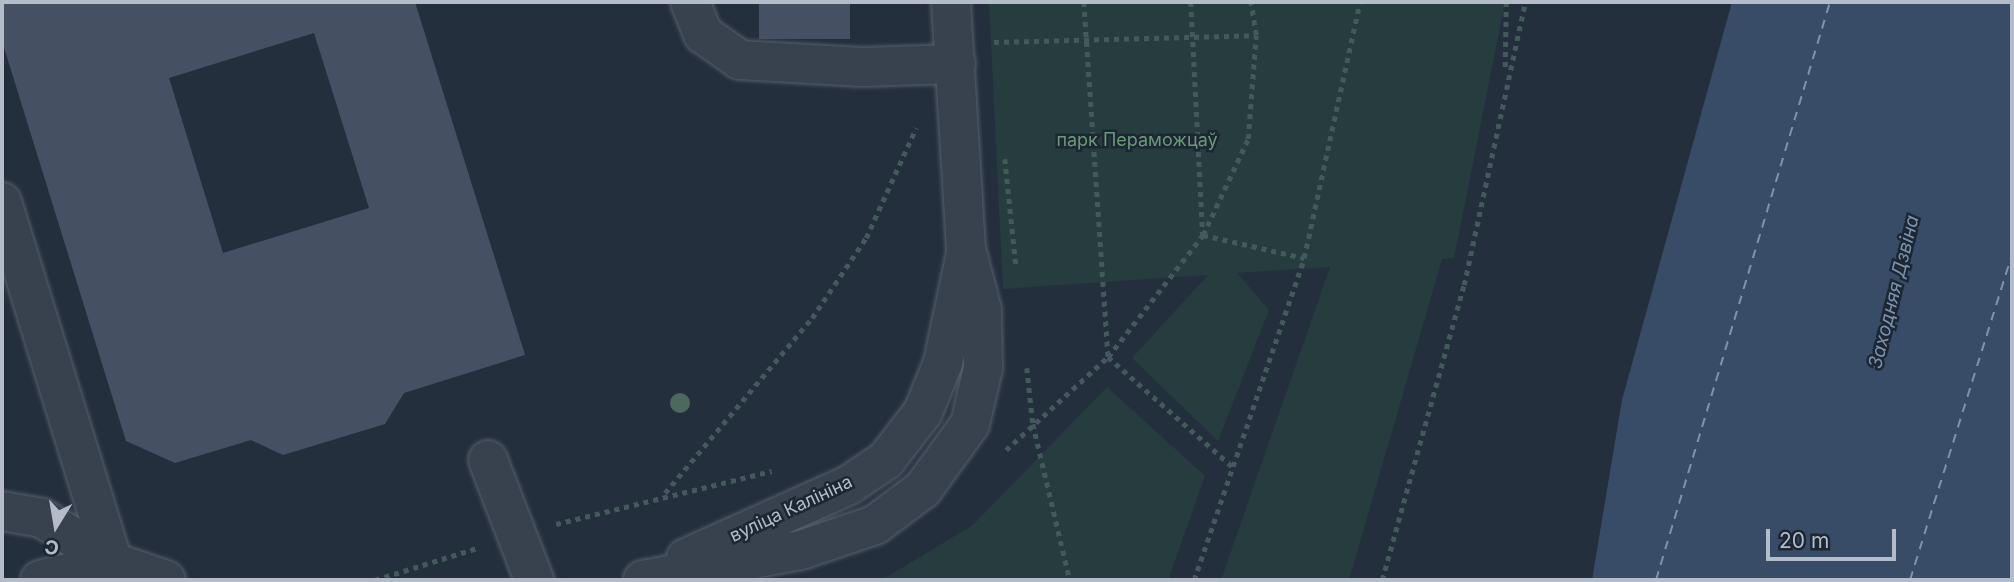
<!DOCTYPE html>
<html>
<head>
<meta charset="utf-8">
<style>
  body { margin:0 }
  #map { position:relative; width:2014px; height:582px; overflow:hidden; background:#242f3e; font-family:Inter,sans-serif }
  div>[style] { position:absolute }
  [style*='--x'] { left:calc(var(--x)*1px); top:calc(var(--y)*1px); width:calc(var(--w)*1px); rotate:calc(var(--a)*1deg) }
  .green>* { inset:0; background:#263c3f }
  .water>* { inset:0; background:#394c67 }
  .ferry>* { height:2px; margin-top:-1px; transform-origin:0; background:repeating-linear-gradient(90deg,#7c92b1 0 9px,transparent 0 16px) }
  .building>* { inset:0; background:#455162; transform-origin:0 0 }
  .path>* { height:4.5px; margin-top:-2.25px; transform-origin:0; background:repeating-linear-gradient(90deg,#44595c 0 5px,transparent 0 10px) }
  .roads { filter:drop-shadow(0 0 2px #565f6c) drop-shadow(0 0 2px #565f6c) }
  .minor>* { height:38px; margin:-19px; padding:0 19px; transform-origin:19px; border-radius:19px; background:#38414e }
  .trees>* { width:20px; height:20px; margin:-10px; border-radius:50%; background:#4b6a5d }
  span { translate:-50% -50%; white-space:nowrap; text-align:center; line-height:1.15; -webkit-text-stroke:5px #1d2633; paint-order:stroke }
  .park-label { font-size:18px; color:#6b9a76 }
  .street-label { font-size:18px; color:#b4bcc9 }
  .water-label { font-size:19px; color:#7c92b1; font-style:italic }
  .frame { position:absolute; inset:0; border:4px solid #b4bcc9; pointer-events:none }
  .north { position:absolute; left:21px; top:491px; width:70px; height:70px; -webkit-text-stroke:5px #1d2633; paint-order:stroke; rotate:191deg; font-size:19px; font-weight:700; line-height:28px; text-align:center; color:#b4bcc9 }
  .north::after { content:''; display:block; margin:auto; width:24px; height:32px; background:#b4bcc9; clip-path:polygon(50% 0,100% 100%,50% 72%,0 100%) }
  .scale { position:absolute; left:1766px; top:529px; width:130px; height:32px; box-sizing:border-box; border:4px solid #b4bcc9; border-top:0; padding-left:9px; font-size:21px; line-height:24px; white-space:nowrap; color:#b4bcc9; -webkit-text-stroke:5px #1d2633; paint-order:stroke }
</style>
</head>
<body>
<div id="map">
  <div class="green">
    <div style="clip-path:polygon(989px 2px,1505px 2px,1454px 258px,1442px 259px,1349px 580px,1221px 580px,1330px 267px,1237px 273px,1269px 310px,1218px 441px,1132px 358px,1208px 275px,1003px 289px)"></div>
    <div style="clip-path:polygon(1107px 387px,1205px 476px,1168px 580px,882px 580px,973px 525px)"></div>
  </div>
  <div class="water">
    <div style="clip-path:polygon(1732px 2px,2012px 2px,2012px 580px,1592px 580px,1622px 400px)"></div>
  </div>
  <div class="ferry">
    <div style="--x:1656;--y:580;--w:604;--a:-73.25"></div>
    <div style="--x:1910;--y:580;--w:342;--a:-72.6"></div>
  </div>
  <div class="building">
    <div style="clip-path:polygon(evenodd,2px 2px,415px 2px,525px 355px,404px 393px,385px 424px,283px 455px,251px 440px,175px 463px,126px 441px,2px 41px,2px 2px,314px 33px,369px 208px,223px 253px,169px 78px,314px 33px)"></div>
    <div style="left:759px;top:2px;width:91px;height:37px"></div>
  </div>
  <div class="path">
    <div style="--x:1084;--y:2;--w:356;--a:86.1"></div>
    <div style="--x:1108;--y:357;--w:169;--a:41.4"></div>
    <div style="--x:1191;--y:2;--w:233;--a:87.1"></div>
    <div style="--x:1203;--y:235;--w:104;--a:12.8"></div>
    <div style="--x:994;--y:42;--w:262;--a:-1.5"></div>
    <div style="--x:1505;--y:67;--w:65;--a:-89.1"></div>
    <div style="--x:1005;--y:159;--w:107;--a:84.1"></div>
    <div style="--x:1027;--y:368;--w:56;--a:83.9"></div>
    <div style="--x:1033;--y:424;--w:160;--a:76.7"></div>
    <div style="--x:1006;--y:450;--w:138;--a:-42.4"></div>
    <div style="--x:1108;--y:357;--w:155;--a:-52.1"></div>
    <div style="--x:1203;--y:235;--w:106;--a:-64.9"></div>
    <div style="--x:1248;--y:139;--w:104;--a:-85.6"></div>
    <div style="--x:1256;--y:35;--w:33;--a:-99"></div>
    <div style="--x:665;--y:493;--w:229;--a:-50"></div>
    <div style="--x:812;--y:318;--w:97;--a:-56"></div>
    <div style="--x:866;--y:238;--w:121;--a:-65.6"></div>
    <div style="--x:556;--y:524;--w:222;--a:-13.8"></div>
    <div style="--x:375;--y:580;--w:107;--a:-17.4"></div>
    <div style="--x:1194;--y:580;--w:340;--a:-71.1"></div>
    <div style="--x:1304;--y:258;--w:262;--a:-77.7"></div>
    <div style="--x:1382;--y:580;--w:306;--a:-74.5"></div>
    <div style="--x:1464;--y:285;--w:289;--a:-77.8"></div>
  </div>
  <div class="roads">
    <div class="minor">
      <div style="--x:690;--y:2;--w:35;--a:68"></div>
      <div style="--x:703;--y:34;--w:45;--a:35.1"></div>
      <div style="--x:740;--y:60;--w:122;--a:3.3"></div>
      <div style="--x:862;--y:67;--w:94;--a:-1.8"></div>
      <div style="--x:2;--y:202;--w:377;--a:72.9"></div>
      <div style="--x:488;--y:460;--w:129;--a:69"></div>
      <div style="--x:2;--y:511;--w:41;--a:9.9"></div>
      <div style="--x:42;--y:518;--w:84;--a:31.8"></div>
      <div style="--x:113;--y:562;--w:56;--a:18.8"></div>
      <div style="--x:686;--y:558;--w:179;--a:-24.1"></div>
      <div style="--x:849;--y:485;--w:45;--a:-34"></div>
      <div style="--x:886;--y:460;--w:61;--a:-52.4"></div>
      <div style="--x:923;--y:412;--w:53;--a:-67.8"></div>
      <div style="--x:943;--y:363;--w:107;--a:-78.2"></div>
      <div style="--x:40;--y:580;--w:75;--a:-13.9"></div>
      <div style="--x:643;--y:580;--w:161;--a:-10.8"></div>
      <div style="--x:801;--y:550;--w:78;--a:-18.7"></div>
      <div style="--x:875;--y:525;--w:60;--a:-36.9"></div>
      <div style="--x:923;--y:489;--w:80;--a:-54.1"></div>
      <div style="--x:970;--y:424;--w:57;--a:-76.9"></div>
      <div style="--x:983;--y:368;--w:58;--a:-91"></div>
      <div style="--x:982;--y:310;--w:63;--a:-104.7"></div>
      <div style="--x:966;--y:249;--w:247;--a:-93.5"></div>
    </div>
  </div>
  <div class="trees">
    <div style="left:680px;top:403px"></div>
  </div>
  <div class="park-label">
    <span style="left:1137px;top:140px">парк Пераможцаў</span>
  </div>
  <div class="street-label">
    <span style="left:791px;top:509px;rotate:-25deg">вуліца Калініна</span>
  </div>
  <div class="water-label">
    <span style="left:1894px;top:292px;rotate:-76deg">Заходняя Дзвіна</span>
  </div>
  <div class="frame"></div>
  <div class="north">С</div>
  <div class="scale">20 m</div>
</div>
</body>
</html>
